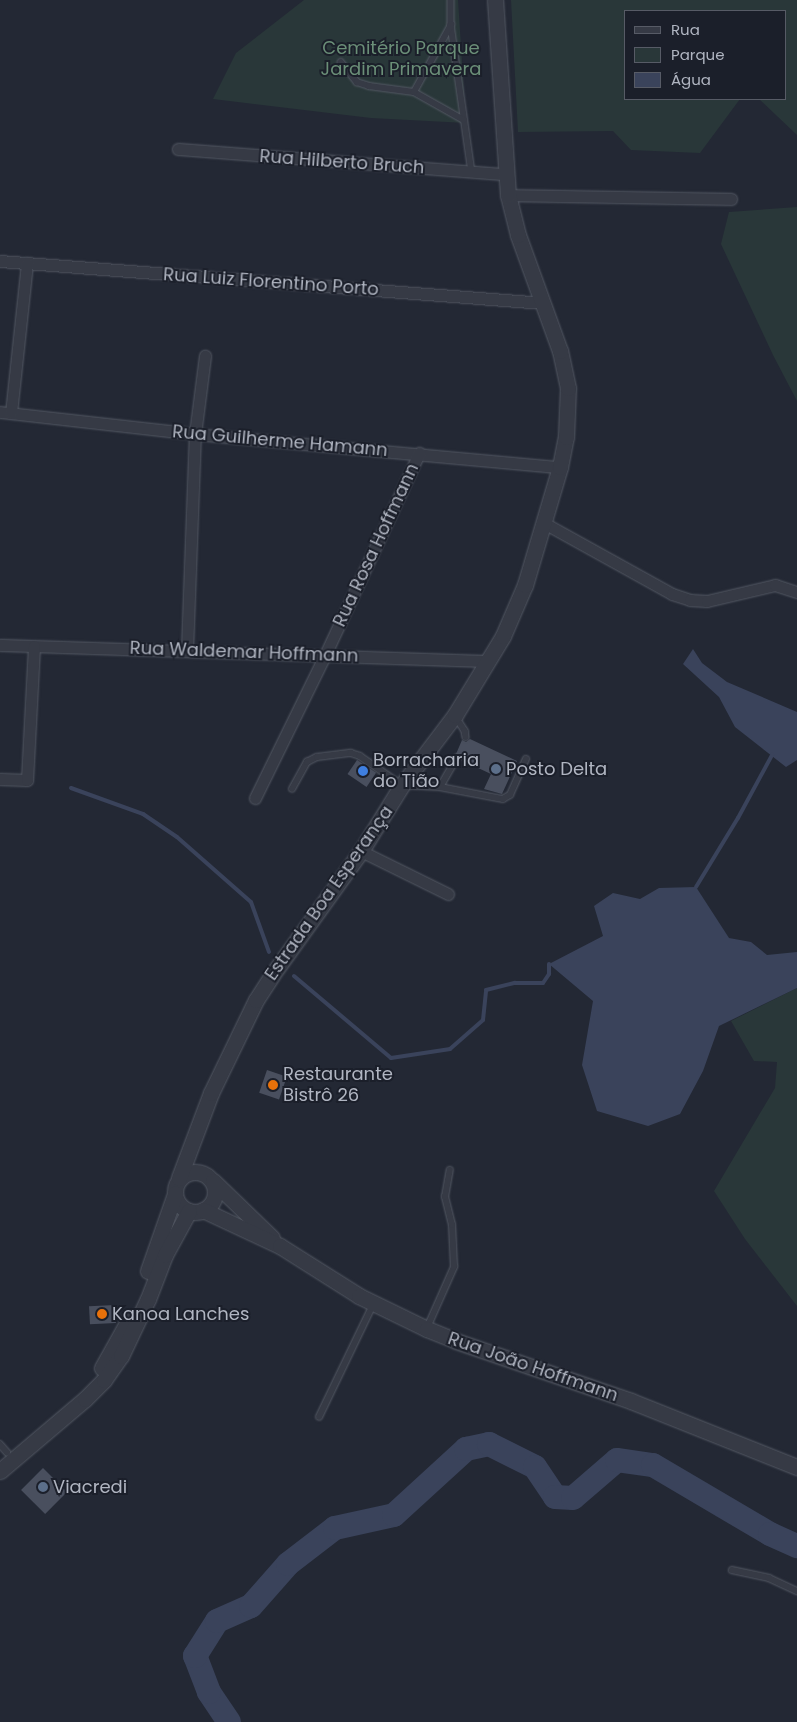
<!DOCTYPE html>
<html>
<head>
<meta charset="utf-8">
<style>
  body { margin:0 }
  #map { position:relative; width:797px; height:1722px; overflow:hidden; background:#232834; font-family:Poppins,sans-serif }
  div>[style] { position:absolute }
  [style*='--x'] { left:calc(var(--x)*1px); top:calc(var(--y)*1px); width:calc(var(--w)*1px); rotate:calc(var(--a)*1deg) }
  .green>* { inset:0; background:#293739 }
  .water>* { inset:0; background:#3a435b }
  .stream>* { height:4px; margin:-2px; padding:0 2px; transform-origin:2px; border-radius:2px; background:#3a435b }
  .river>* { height:24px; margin:-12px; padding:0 12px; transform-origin:12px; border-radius:12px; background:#3a435b }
  .building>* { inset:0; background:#494f5e; transform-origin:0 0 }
  .roads { filter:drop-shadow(0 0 1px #535863) drop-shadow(0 0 1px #535863) }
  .service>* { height:5.5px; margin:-2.75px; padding:0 2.75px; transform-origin:2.75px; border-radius:2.75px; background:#363a45 }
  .minor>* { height:11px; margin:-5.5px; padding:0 5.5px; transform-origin:5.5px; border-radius:5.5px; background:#363a45 }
  .tertiary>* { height:15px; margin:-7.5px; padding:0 7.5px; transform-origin:7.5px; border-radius:7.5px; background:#363a45 }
  .tertiary>.ring { margin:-7.5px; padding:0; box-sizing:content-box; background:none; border:15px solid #363a45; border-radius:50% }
  .dots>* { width:14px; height:14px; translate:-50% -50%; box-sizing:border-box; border:2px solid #1b1f2a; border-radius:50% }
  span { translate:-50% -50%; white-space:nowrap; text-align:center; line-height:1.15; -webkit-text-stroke:4px #1b1f2a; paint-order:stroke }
  .park-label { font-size:18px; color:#6b8f78 }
  .street-label { font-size:18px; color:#b0b5c1 }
  .poi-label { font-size:18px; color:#b0b5c1 }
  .left { translate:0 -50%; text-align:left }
  .legend { position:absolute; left:624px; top:10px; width:162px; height:90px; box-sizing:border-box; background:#1b1f2a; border:1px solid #575b66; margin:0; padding:6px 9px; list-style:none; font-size:15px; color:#b0b5c1 }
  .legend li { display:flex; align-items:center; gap:10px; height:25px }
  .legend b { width:25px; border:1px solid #575b66 }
</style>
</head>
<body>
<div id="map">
  <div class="green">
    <div style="clip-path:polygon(304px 0,458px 0,466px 123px,371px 118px,213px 99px,236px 53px)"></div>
    <div style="clip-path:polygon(511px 0,797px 0,797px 135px,759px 99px,786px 99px,786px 11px,626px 11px,626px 99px,740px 99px,700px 153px,631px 150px,613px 131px,518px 132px)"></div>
    <div style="clip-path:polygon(797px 207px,797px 401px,773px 355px,721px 244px,729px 212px)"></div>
    <div style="clip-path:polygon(797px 988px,797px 1306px,745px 1239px,714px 1191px,775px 1088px,777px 1062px,754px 1061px,731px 1021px)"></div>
  </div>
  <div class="water">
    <div style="clip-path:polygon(693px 649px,702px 663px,727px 682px,797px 712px,797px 760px,786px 767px,735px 727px,719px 697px,683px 664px)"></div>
    <div style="clip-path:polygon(696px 887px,729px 938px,751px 942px,767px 955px,797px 952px,797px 988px,719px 1026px,703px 1071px,680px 1114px,648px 1126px,597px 1111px,582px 1065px,593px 1001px,549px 964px,603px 936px,594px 906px,613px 893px,640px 899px,659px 888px)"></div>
  </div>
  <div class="stream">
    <div style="--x:71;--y:788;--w:77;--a:19.9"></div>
    <div style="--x:143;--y:814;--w:41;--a:34.1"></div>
    <div style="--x:177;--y:837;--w:98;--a:41.3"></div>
    <div style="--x:251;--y:902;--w:53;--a:70.2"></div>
    <div style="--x:696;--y:887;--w:81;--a:-58.7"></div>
    <div style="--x:738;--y:818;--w:72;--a:-61.6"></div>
    <div style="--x:294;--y:976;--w:127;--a:40.2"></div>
    <div style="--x:391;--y:1058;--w:60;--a:-8.7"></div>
    <div style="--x:450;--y:1049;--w:44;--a:-41.3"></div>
    <div style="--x:483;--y:1020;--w:30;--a:-84"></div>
    <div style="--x:486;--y:990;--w:30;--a:-14"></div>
    <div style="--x:515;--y:983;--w:28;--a:0"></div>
    <div style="--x:543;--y:983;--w:11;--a:-56"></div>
    <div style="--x:549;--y:974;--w:10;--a:-90"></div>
  </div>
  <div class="river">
    <div style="--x:229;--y:1722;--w:36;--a:-124"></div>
    <div style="--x:209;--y:1692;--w:39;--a:-111"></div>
    <div style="--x:195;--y:1656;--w:41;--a:-57.8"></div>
    <div style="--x:217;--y:1621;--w:37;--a:-24"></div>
    <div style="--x:251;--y:1606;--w:56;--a:-48.6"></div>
    <div style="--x:288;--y:1564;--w:59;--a:-37.5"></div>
    <div style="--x:335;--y:1528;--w:60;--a:-12.4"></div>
    <div style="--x:394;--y:1515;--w:98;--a:-42.5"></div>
    <div style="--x:466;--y:1449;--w:24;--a:-12"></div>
    <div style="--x:489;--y:1444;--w:51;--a:26.6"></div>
    <div style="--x:535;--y:1467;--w:36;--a:56"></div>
    <div style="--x:555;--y:1497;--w:18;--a:3"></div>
    <div style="--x:573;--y:1498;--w:58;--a:-40.8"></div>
    <div style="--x:617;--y:1460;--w:36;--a:8"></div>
    <div style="--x:653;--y:1465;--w:136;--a:30.5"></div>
    <div style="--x:770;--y:1534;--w:30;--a:24"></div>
  </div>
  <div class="building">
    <div style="clip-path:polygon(470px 739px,517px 761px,502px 794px,484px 789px,491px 774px,461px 760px,461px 755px,456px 754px,462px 740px,466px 742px)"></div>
    <div style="left:357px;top:760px;width:23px;height:17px;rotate:34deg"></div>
    <div style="left:267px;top:1070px;width:21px;height:24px;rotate:19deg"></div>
    <div style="left:115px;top:1305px;width:18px;height:26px;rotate:87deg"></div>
    <div style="left:43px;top:1468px;width:34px;height:31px;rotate:45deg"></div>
  </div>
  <div class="roads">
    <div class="service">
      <div style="--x:451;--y:0;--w:25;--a:90"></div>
      <div style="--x:451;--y:25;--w:148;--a:81.9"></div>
      <div style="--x:341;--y:62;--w:26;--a:51"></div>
      <div style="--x:357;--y:82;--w:13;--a:18"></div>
      <div style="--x:369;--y:86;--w:45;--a:7.6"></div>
      <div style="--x:414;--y:92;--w:57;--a:29.2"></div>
      <div style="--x:414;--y:92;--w:77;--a:-61.1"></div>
      <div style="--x:456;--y:717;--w:17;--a:57"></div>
      <div style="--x:465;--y:731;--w:6;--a:81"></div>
      <div style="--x:440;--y:787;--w:34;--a:-60"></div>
      <div style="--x:292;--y:789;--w:31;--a:-61"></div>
      <div style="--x:307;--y:762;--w:11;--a:-27"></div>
      <div style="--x:317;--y:757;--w:34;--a:-7"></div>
      <div style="--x:351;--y:753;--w:9;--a:18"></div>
      <div style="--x:360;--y:756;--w:51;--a:34.6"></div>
      <div style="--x:402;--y:785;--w:38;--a:3"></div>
      <div style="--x:440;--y:787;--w:64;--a:10.8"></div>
      <div style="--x:503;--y:799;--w:8;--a:-30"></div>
      <div style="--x:510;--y:795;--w:39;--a:-66"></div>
      <div style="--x:427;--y:1328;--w:67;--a:-66.1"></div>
      <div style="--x:454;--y:1267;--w:42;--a:-92.7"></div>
      <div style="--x:452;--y:1225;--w:29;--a:-104"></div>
      <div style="--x:445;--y:1197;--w:27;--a:-80"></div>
      <div style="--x:319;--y:1417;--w:124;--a:-64.3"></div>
      <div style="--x:0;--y:1444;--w:11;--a:49"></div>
      <div style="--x:732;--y:1570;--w:38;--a:12"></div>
      <div style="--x:769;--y:1578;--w:31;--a:25"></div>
    </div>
    <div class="minor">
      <div style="--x:178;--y:149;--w:329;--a:4.4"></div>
      <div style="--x:508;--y:195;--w:223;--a:1"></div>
      <div style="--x:0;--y:261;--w:545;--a:4.42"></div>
      <div style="--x:0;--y:412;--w:196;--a:6.4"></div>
      <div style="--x:195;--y:434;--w:366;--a:5.2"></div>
      <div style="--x:11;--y:413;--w:151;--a:-83.9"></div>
      <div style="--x:544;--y:523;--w:146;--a:29"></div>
      <div style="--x:672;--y:594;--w:19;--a:18"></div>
      <div style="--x:690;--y:600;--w:17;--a:3"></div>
      <div style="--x:707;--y:601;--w:70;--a:-13.2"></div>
      <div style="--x:775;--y:585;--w:23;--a:18"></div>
      <div style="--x:0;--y:645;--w:488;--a:1.9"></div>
      <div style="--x:187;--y:650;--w:216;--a:-87.9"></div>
      <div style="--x:195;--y:434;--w:79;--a:-82.7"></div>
      <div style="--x:0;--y:779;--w:27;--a:2"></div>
      <div style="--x:27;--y:780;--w:134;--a:-87"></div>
      <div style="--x:255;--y:798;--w:159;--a:-63.9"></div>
      <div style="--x:325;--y:655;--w:223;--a:-65"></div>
      <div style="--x:361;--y:851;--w:97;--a:26.3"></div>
    </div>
    <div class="tertiary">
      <div class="ring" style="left:175px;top:1172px;width:25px;height:25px"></div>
      <div style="--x:179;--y:1178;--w:91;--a:-69.4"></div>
      <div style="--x:211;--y:1093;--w:103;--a:-64.2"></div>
      <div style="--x:256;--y:1000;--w:30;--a:-57"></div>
      <div style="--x:272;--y:975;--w:153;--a:-54.3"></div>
      <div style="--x:361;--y:851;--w:78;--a:-58.2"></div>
      <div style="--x:402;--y:785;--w:88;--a:-52.9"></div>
      <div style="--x:455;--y:715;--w:92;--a:-58.7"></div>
      <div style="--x:503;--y:636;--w:56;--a:-66.7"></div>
      <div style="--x:525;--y:585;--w:123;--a:-73.5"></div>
      <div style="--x:560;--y:467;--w:31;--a:-79"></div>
      <div style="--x:566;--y:437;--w:49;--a:-87.7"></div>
      <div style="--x:568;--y:388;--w:38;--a:-102"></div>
      <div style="--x:560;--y:351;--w:123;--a:-109.9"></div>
      <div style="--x:518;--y:235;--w:41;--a:-104"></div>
      <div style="--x:508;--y:195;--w:195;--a:-93.8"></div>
      <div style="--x:213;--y:1181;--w:82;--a:44"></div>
      <div style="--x:203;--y:1210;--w:85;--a:25.1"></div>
      <div style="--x:280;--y:1246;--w:93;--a:32.3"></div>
      <div style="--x:359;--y:1296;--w:76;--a:25.9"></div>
      <div style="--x:427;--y:1329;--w:31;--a:22"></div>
      <div style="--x:456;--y:1341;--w:185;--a:18.9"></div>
      <div style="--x:631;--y:1401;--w:179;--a:21.7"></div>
      <div style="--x:148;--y:1271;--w:82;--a:-70.7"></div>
      <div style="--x:102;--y:1368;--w:57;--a:-60.8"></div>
      <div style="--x:0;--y:1471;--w:111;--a:-40.3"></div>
      <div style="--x:85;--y:1399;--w:27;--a:-45"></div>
      <div style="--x:104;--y:1380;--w:29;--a:-55"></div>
      <div style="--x:121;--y:1356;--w:63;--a:-64.7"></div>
      <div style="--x:148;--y:1299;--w:47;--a:-68.9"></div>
      <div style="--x:165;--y:1255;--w:50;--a:-61.4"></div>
    </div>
  </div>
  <div class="dots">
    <div style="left:496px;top:769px;background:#5c6f8a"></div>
    <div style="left:363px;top:771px;background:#3f7fe0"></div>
    <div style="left:273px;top:1085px;background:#e8710a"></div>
    <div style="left:102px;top:1314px;background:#e8710a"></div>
    <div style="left:43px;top:1487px;background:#5c6f8a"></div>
  </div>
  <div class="park-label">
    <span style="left:401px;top:59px">Cemitério Parque<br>Jardim Primavera</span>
  </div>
  <div class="street-label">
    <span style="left:342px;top:162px;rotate:4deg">Rua Hilberto Bruch</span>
    <span style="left:271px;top:282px;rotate:4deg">Rua Luiz Florentino Porto</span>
    <span style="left:280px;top:441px;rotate:5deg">Rua Guilherme Hamann</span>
    <span style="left:376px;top:545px;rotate:-65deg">Rua Rosa Hoffmann</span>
    <span style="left:244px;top:652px;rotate:2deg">Rua Waldemar Hoffmann</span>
    <span style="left:329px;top:893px;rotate:-55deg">Estrada Boa Esperança</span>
    <span style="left:533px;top:1367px;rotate:19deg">Rua João Hoffmann</span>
  </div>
  <div class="poi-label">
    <span class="left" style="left:373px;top:771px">Borracharia<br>do Tião</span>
    <span class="left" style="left:506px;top:769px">Posto Delta</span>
    <span class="left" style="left:283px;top:1085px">Restaurante<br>Bistrô 26</span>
    <span class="left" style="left:112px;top:1314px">Kanoa Lanches</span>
    <span class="left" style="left:53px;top:1487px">Viacredi</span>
  </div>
  <ul class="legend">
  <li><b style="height:6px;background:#363a45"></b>Rua</li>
  <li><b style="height:14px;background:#293739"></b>Parque</li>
  <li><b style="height:14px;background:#3a435b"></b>Água</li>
  </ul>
</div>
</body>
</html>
